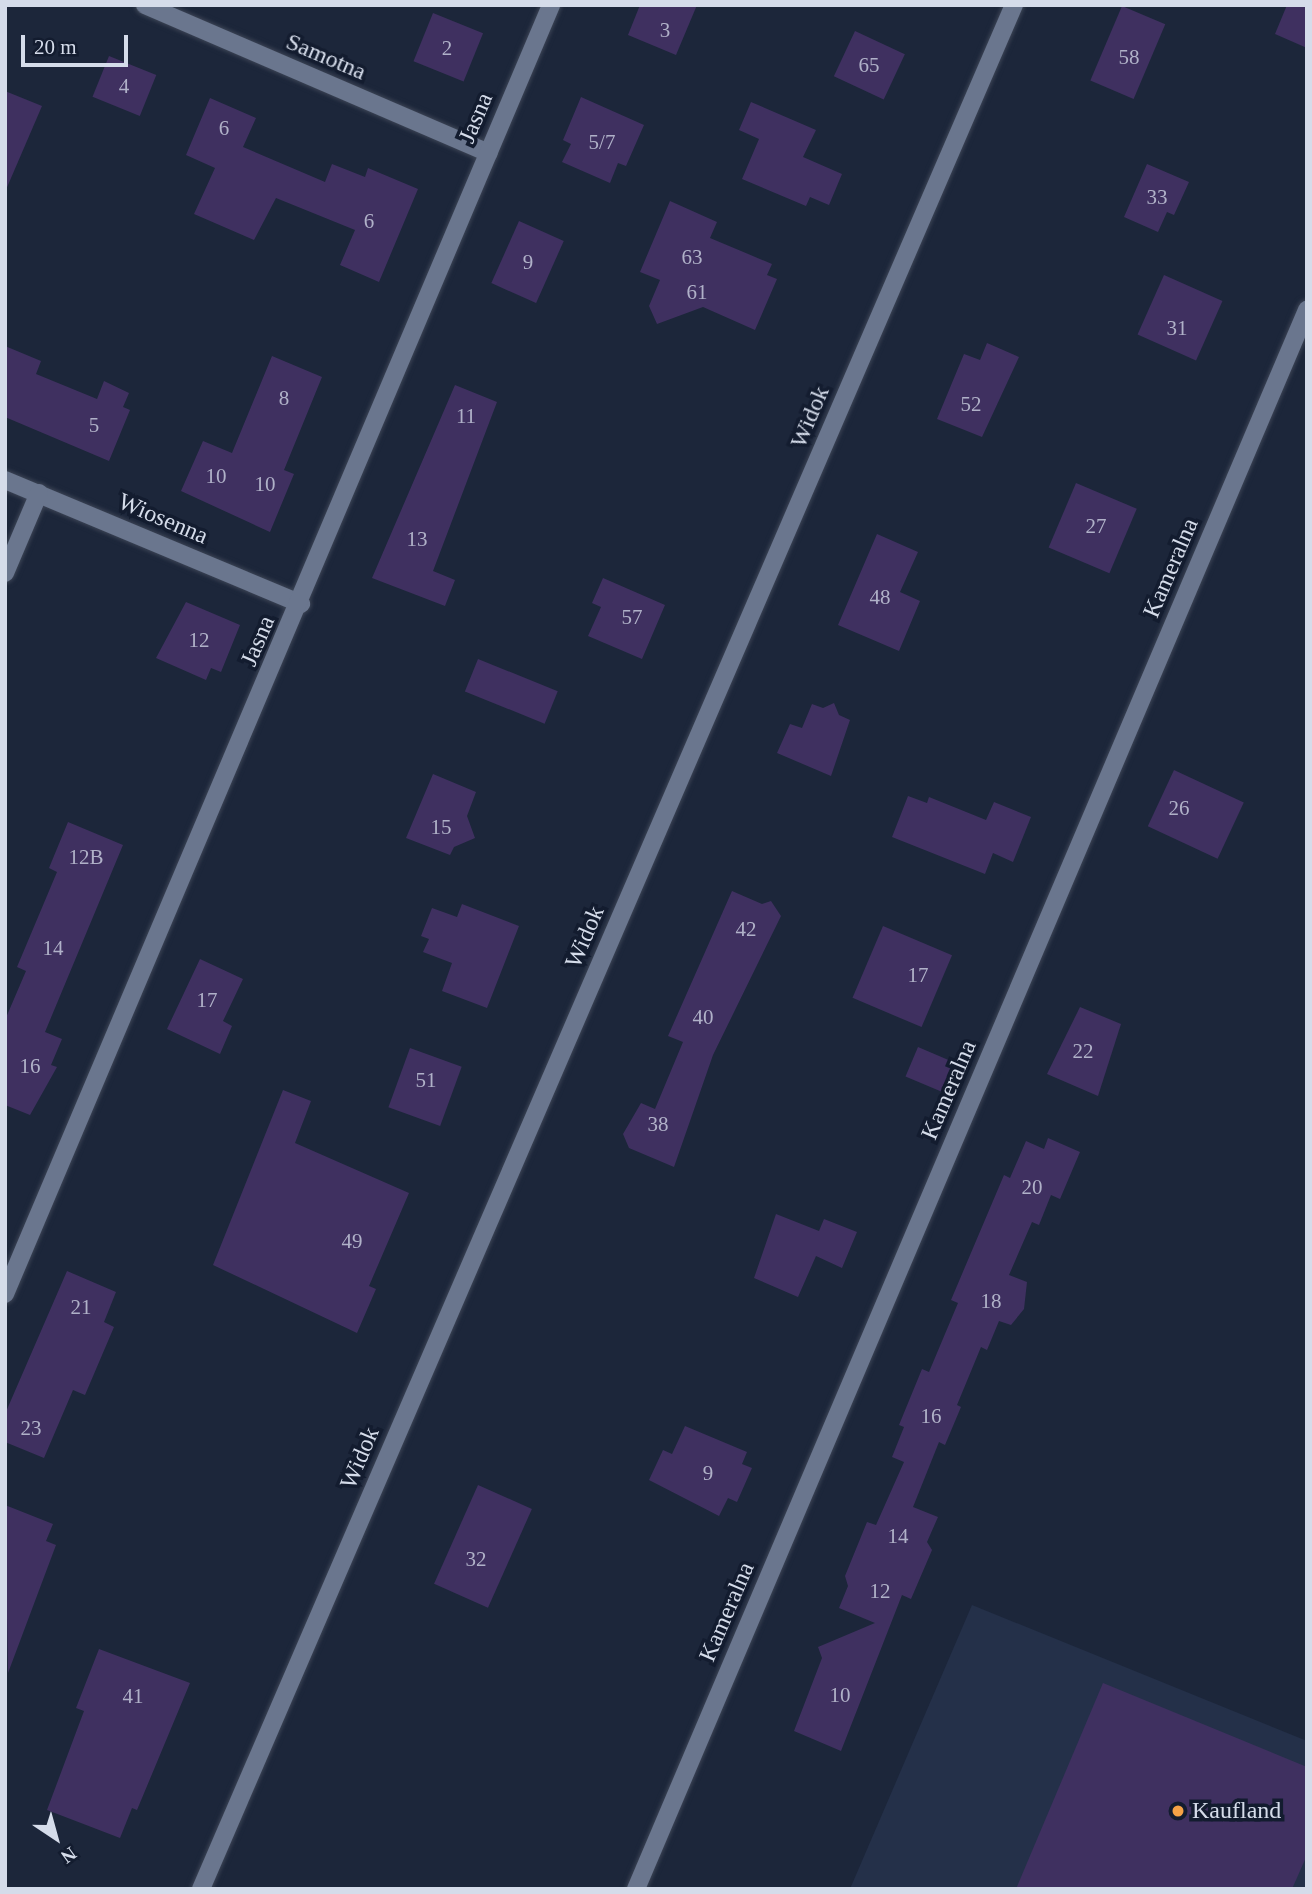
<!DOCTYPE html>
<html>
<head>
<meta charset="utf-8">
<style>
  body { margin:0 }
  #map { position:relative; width:1312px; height:1894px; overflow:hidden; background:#1c263a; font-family:"Times New Roman",serif }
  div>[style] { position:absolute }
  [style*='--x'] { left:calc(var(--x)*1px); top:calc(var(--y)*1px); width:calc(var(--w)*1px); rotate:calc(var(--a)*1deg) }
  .built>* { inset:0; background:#243049 }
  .building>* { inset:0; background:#3f3060; transform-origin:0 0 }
  .roads { filter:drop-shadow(0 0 2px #3c4455) drop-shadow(0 0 2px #3c4455) }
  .minor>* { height:18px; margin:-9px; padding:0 9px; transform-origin:9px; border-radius:9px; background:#6a768e }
  .dots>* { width:19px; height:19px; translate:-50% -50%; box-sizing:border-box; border:4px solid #131c2f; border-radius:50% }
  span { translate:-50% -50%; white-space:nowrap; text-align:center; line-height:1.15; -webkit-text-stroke:7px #131c2f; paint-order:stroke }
  .number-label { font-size:21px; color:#b0b1c8 }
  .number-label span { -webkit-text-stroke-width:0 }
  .street-label { font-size:24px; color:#d5dcea }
  .poi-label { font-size:24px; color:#d5dcea }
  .left { translate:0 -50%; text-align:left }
  .frame { position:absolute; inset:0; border:7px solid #d5dcea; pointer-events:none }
  .north { position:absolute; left:21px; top:1803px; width:70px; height:70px; -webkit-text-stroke:5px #131c2f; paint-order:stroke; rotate:144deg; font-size:19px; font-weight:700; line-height:28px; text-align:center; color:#d5dcea }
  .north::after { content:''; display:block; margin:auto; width:24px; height:32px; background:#d5dcea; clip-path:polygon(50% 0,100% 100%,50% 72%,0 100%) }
  .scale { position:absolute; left:21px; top:35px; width:107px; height:32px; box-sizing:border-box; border:4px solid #d5dcea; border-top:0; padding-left:9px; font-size:21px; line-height:24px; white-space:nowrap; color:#d5dcea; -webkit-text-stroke:5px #131c2f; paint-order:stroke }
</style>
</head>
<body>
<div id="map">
  <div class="built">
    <div style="clip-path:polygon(972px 1605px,1307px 1741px,1307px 1889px,850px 1889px)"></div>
  </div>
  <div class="building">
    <div style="clip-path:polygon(640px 5px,697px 5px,676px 55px,628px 35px)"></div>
    <div style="clip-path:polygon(1287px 5px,1307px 5px,1307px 48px,1275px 34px)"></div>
    <div style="left:1122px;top:6px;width:47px;height:81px;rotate:23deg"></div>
    <div style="left:433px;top:13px;width:54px;height:52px;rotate:22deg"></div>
    <div style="left:855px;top:31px;width:55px;height:50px;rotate:25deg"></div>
    <div style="left:109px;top:56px;width:51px;height:44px;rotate:22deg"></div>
    <div style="clip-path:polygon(5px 91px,42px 106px,5px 192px)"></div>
    <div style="clip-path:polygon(581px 97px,644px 125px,626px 166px,618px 163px,610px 183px,562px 162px,571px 144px,563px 140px)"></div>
    <div style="clip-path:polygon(210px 98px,256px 118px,243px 147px,325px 182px,332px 164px,365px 177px,368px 168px,418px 189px,379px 282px,340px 265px,355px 230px,276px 198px,254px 240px,194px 214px,215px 168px,186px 155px)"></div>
    <div style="clip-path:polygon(751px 102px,816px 130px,803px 157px,842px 174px,829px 205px,810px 197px,806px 206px,742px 179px,759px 139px,739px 130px)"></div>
    <div style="clip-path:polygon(1147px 164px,1189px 182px,1174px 215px,1167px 212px,1158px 232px,1124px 217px)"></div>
    <div style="clip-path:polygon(670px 201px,717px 222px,710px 238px,772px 264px,767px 275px,777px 279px,755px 330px,703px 307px,657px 324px,649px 306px,660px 280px,640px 272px)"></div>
    <div style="left:519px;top:221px;width:49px;height:68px;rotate:24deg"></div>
    <div style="left:1164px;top:275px;width:64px;height:65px;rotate:24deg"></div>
    <div style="clip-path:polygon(987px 343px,1019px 357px,982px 437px,937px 419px,964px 354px,980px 360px)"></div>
    <div style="clip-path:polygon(5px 346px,41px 361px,36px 374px,97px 399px,104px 381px,129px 393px,123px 407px,130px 410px,109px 461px,5px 417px)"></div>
    <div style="clip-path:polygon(272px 356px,322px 377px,284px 470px,294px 474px,270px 532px,181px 491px,203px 441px,232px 453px)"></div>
    <div style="clip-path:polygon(455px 385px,497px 402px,433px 571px,455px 580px,445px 606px,372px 578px)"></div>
    <div style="left:1076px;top:483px;width:66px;height:70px;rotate:23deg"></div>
    <div style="clip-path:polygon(877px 534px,918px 552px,900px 592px,920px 601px,899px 651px,838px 625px)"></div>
    <div style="clip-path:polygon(603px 578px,665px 605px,642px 659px,588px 636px,601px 607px,592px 603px)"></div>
    <div style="clip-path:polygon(186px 602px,240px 625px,221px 672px,211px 668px,206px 680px,156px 658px)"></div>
    <div style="left:478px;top:659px;width:86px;height:35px;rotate:22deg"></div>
    <div style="clip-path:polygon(834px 703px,839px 715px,850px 720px,831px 776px,777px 753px,790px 724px,802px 728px,812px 704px,823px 708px)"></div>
    <div style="left:1174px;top:770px;width:77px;height:62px;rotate:25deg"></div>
    <div style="clip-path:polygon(433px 774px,476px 792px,467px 816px,475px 838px,454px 847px,450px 855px,406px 838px)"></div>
    <div style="clip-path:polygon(908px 796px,927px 803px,929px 797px,986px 820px,994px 802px,1031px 817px,1013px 862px,993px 853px,985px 874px,892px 837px)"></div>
    <div style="clip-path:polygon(68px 822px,123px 845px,45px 1032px,62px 1039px,51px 1065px,57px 1067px,30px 1115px,5px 1105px,5px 1020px,26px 971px,17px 967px,57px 872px,49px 868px)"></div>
    <div style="clip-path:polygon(732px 891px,762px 904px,771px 901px,781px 916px,713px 1055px,674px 1167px,629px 1148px,623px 1134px,641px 1103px,655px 1109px,683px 1042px,668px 1036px)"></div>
    <div style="clip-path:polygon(462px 904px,519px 926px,487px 1008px,442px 991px,452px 963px,423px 952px,429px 939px,421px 936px,432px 908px,457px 917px)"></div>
    <div style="left:883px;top:926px;width:75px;height:78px;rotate:23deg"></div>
    <div style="clip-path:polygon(200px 959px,243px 979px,223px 1021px,232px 1026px,220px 1054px,167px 1029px)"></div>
    <div style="clip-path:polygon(1080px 1007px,1121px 1024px,1098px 1096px,1047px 1074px)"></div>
    <div style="left:918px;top:1047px;width:49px;height:32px;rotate:23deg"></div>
    <div style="left:410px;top:1048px;width:55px;height:63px;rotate:20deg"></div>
    <div style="clip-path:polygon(283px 1090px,311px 1101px,295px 1143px,409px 1193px,369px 1286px,376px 1289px,357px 1333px,213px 1265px)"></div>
    <div style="clip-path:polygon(1048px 1138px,1080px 1152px,1060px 1199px,1051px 1195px,1039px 1225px,1032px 1222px,1009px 1275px,1027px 1282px,1024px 1309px,1011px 1325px,999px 1321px,987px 1350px,981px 1347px,957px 1405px,961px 1407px,945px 1445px,939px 1442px,913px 1507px,938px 1517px,927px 1542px,932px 1550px,911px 1599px,902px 1595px,841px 1751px,794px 1731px,822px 1658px,818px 1647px,875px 1623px,839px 1608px,848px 1586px,845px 1576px,867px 1522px,876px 1525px,904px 1462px,892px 1457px,904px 1427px,899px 1425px,922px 1369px,929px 1372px,958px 1303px,951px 1300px,1004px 1175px,1010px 1178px,1026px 1141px,1044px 1149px)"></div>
    <div style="clip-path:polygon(776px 1214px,819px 1231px,824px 1219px,857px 1232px,842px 1268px,816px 1256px,798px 1297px,754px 1278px)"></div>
    <div style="clip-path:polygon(67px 1271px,116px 1292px,104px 1322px,114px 1327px,85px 1395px,73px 1390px,44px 1458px,5px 1442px,5px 1414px)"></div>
    <div style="clip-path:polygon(685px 1426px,747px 1452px,742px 1464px,752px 1468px,737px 1502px,728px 1498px,719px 1516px,649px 1480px,663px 1450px,672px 1454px)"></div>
    <div style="left:478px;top:1485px;width:59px;height:108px;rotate:24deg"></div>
    <div style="clip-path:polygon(5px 1505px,53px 1524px,46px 1541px,56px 1545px,8px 1673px)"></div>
    <div style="clip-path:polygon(99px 1649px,190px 1683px,137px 1810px,132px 1808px,120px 1838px,47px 1810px,84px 1711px,76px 1708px)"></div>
    <div style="clip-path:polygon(1103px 1683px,1307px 1767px,1307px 1855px,1292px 1889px,1016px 1889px)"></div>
  </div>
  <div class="roads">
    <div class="minor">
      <div style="--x:145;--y:5;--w:374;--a:23.3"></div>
      <div style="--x:5;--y:480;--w:321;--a:22.7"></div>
      <div style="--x:5;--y:573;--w:87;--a:-67"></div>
      <div style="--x:5;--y:1294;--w:1400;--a:-67.04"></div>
      <div style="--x:201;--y:1889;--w:2052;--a:-66.66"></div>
      <div style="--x:636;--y:1889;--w:1716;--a:-66.98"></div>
    </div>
  </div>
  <div class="dots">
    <div style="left:1178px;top:1811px;background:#f5a246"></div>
  </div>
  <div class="number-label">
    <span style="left:665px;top:30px">3</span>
    <span style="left:447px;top:48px">2</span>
    <span style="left:1129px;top:57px">58</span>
    <span style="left:869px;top:65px">65</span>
    <span style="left:124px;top:86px">4</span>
    <span style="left:224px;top:128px">6</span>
    <span style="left:602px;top:142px">5/7</span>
    <span style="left:1157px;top:197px">33</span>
    <span style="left:369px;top:221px">6</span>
    <span style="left:692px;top:257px">63</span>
    <span style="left:528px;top:262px">9</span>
    <span style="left:697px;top:292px">61</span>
    <span style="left:1177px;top:328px">31</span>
    <span style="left:284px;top:398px">8</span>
    <span style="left:971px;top:404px">52</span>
    <span style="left:466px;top:416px">11</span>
    <span style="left:94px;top:425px">5</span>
    <span style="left:216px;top:476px">10</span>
    <span style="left:265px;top:484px">10</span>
    <span style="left:1096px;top:526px">27</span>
    <span style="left:417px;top:539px">13</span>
    <span style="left:880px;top:597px">48</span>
    <span style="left:632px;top:617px">57</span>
    <span style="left:199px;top:640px">12</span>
    <span style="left:1179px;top:808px">26</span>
    <span style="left:441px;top:827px">15</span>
    <span style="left:86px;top:857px">12B</span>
    <span style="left:746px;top:929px">42</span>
    <span style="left:53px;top:948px">14</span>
    <span style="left:918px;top:975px">17</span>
    <span style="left:207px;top:1000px">17</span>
    <span style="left:703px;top:1017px">40</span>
    <span style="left:1083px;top:1051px">22</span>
    <span style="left:30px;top:1066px">16</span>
    <span style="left:426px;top:1080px">51</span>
    <span style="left:658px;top:1124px">38</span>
    <span style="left:1032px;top:1187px">20</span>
    <span style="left:352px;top:1241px">49</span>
    <span style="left:991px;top:1301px">18</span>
    <span style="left:81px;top:1307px">21</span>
    <span style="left:931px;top:1416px">16</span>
    <span style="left:31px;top:1428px">23</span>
    <span style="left:708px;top:1473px">9</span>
    <span style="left:898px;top:1536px">14</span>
    <span style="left:476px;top:1559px">32</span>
    <span style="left:880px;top:1591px">12</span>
    <span style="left:840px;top:1695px">10</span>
    <span style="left:133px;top:1696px">41</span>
  </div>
  <div class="street-label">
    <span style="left:326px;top:57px;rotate:23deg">Samotna</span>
    <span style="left:476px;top:118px;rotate:-67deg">Jasna</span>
    <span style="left:810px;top:417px;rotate:-67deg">Widok</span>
    <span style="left:163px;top:519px;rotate:23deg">Wiosenna</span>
    <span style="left:1171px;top:568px;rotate:-67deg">Kameralna</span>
    <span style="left:258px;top:641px;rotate:-67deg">Jasna</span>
    <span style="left:585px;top:937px;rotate:-67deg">Widok</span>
    <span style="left:949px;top:1090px;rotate:-67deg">Kameralna</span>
    <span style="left:360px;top:1458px;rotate:-67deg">Widok</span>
    <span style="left:727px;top:1612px;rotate:-67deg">Kameralna</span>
  </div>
  <div class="poi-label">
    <span class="left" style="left:1192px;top:1811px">Kaufland</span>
  </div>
  <div class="frame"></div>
  <div class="north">N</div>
  <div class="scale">20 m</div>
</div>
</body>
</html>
